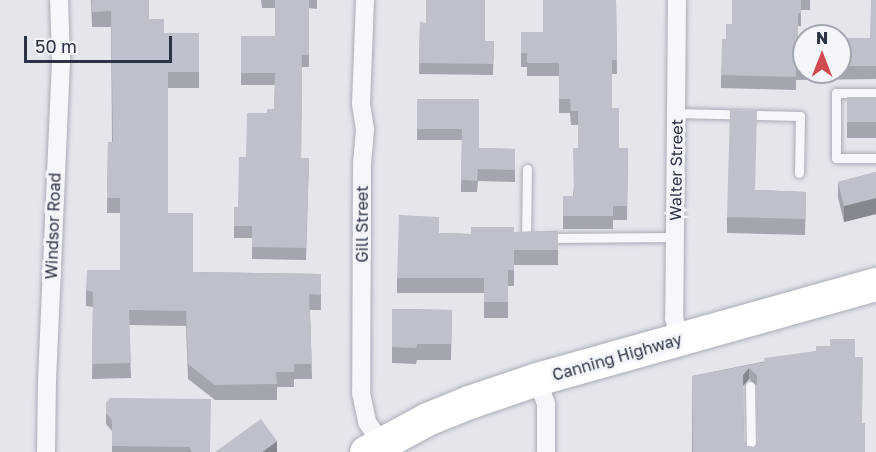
<!DOCTYPE html>
<html>
<head>
<meta charset="utf-8">
<style>
  body { margin:0 }
  #map { position:relative; width:876px; height:452px; overflow:hidden; background:#e4e6ec; font-family:"Golos Text",sans-serif }
  div>[style] { position:absolute }
  [style*='--x'] { left:calc(var(--x)*1px); top:calc(var(--y)*1px); width:calc(var(--w)*1px); rotate:calc(var(--a)*1deg) }
  .roads { filter:drop-shadow(0 0 2px #a9acb6) drop-shadow(0 0 2px #a9acb6) }
  .lane>* { height:9px; margin:-4.5px; padding:0 4.5px; transform-origin:4.5px; border-radius:4.5px; background:#f6f7fa }
  .street>* { height:18px; margin:-9px; padding:0 9px; transform-origin:9px; border-radius:9px; background:#f6f7fa }
  .highway>* { height:33px; margin:-16.5px; padding:0 16.5px; transform-origin:16.5px; border-radius:16.5px; background:#fff }
  .wall>* { inset:0; background:#a3a6af; transform-origin:0 0 }
  .shaded-wall>* { inset:0; background:#85878e }
  .building>* { inset:0; background:#bec1cb; transform-origin:0 0 }
  span { translate:-50% -50%; white-space:nowrap; text-align:center; line-height:1.15; -webkit-text-stroke:6px #f3f5f9; paint-order:stroke }
  .street-label { font-size:16px; color:#2b3244 }
  .north { position:absolute; left:792px; top:24px; width:60px; height:60px; box-sizing:border-box; background:#f3f5f9; border:2px solid #a3a7b1; border-radius:50%; rotate:0deg; font-size:16px; font-weight:700; line-height:24px; text-align:center; color:#2b3244 }
  .north::after { content:''; display:block; margin:auto; width:21px; height:27px; background:#d04a50; clip-path:polygon(50% 0,100% 100%,50% 72%,0 100%) }
  .scale { position:absolute; left:24px; top:36px; width:148px; height:27px; box-sizing:border-box; border:3px solid #2b3244; border-top:0; padding-left:8px; font-size:18px; line-height:21px; white-space:nowrap; color:#2b3244; -webkit-text-stroke:4px #f3f5f9; paint-order:stroke }
</style>
</head>
<body>
<div id="map">
  <div class="roads">
    <div class="lane">
      <div style="--x:876;--y:93;--w:40;--a:180"></div>
      <div style="--x:836;--y:93;--w:65;--a:90"></div>
      <div style="--x:836;--y:158;--w:40;--a:0"></div>
      <div style="--x:676;--y:113;--w:124;--a:1.4"></div>
      <div style="--x:800;--y:116;--w:57;--a:91"></div>
      <div style="--x:527;--y:169;--w:69;--a:90.8"></div>
      <div style="--x:526;--y:238;--w:6;--a:0"></div>
      <div style="--x:548;--y:238;--w:127;--a:-0.5"></div>
      <div style="--x:750;--y:386;--w:66;--a:89.1"></div>
    </div>
    <div class="street">
      <div style="--x:365;--y:0;--w:104;--a:92.2"></div>
      <div style="--x:361;--y:104;--w:26;--a:81"></div>
      <div style="--x:365;--y:130;--w:32;--a:95"></div>
      <div style="--x:362;--y:162;--w:231;--a:90.2"></div>
      <div style="--x:361;--y:393;--w:30;--a:78"></div>
      <div style="--x:367;--y:422;--w:25;--a:56"></div>
      <div style="--x:677;--y:0;--w:318;--a:90.5"></div>
      <div style="--x:674;--y:318;--w:22;--a:74"></div>
      <div style="--x:537;--y:379;--w:27;--a:70"></div>
      <div style="--x:546;--y:404;--w:48;--a:90"></div>
      <div style="--x:46;--y:452;--w:71;--a:-89.2"></div>
      <div style="--x:47;--y:381;--w:322;--a:-87.5"></div>
      <div style="--x:61;--y:59;--w:59;--a:-91.9"></div>
    </div>
    <div class="highway">
      <div style="--x:366;--y:452;--w:69;--a:-28.4"></div>
      <div style="--x:427;--y:419;--w:45;--a:-22"></div>
      <div style="--x:469;--y:402;--w:72;--a:-18.7"></div>
      <div style="--x:537;--y:379;--w:352;--a:-15.7"></div>
    </div>
  </div>
  <div class="wall">
    <div style="clip-path:polygon(91px 0,149px 0,149px 19px,164px 33px,199px 33px,199px 88px,168px 88px,168px 213px,193px 272px,321px 274px,321px 310px,310px 310px,312px 379px,294px 379px,294px 387px,277px 387px,277px 400px,215px 400px,188px 379px,186px 326px,129px 325px,131px 378px,92px 379px,93px 307px,86px 306px,86px 290px,120px 270px,120px 213px,107px 213px,108px 142px,112px 142px,111px 27px,92px 27px)"></div>
    <div style="clip-path:polygon(261px 0,317px 0,317px 9px,309px 8px,309px 67px,302px 67px,301px 158px,309px 158px,306px 260px,252px 259px,252px 238px,234px 238px,234px 207px,238px 207px,246px 157px,267px 113px,274px 109px,275px 85px,241px 85px,241px 36px,275px 36px,275px 8px,262px 8px)"></div>
    <div style="clip-path:polygon(616px 0,617px 74px,612px 74px,612px 108px,619px 148px,628px 148px,627px 220px,613px 220px,613px 229px,563px 229px,563px 196px,573px 196px,578px 148px,578px 125px,571px 125px,570px 113px,559px 113px,559px 76px,527px 76px,527px 67px,521px 67px,521px 32px,543px 32px)"></div>
    <div style="clip-path:polygon(732px 0,810px 0,810px 10px,801px 10px,801px 26px,798px 26px,798px 45px,804px 46px,804px 72px,840px 72px,840px 46px,844px 47px,870px 38px,876px 0,876px 79px,796px 80px,796px 90px,721px 88px,721px 75px,726px 39px,732px 24px)"></div>
    <div style="clip-path:polygon(420px 22px,485px 41px,494px 41px,493px 75px,419px 74px)"></div>
    <div style="left:847px;top:97px;width:29px;height:41px"></div>
    <div style="clip-path:polygon(417px 99px,479px 99px,479px 148px,515px 149px,515px 182px,478px 181px,477px 192px,461px 192px,462px 140px,417px 140px)"></div>
    <div style="clip-path:polygon(876px 172px,876px 214px,844px 222px,838px 198px,838px 182px)"></div>
    <div style="clip-path:polygon(755px 190px,806px 192px,805px 235px,727px 233px,727px 217px)"></div>
    <div style="clip-path:polygon(558px 231px,558px 265px,514px 265px,514px 286px,508px 286px,508px 318px,484px 318px,484px 293px,397px 293px,397px 278px,439px 233px,471px 234px,514px 232px)"></div>
    <div style="clip-path:polygon(392px 309px,452px 310px,451px 360px,417px 360px,416px 364px,392px 363px)"></div>
    <div style="clip-path:polygon(evenodd,830px 346px,855px 357px,865px 452px,692px 452px,692px 376px,816px 351px,830px 346px,749px 379px,757px 386px,758px 441px,754px 447px,747px 446px,744px 441px,743px 386px,749px 379px)"></div>
    <div style="clip-path:polygon(106px 413px,210px 452px,112px 452px,112px 431px,106px 424px)"></div>
  </div>
  <div class="shaded-wall">
    <div style="clip-path:polygon(876px 198px,876px 214px,844px 222px,844px 206px)"></div>
    <div style="clip-path:polygon(749px 368px,749px 379px,743px 386px,743px 375px)"></div>
    <div style="clip-path:polygon(277px 441px,277px 452px,262px 452px)"></div>
  </div>
  <div class="building">
    <div style="clip-path:polygon(92px 0,149px 0,149px 19px,164px 19px,164px 33px,199px 33px,199px 72px,168px 72px,168px 213px,193px 213px,193px 272px,321px 274px,321px 295px,309px 294px,312px 364px,294px 364px,294px 372px,276px 372px,277px 384px,215px 385px,188px 364px,186px 311px,129px 310px,131px 363px,92px 364px,93px 292px,86px 290px,87px 270px,120px 270px,120px 198px,107px 198px,108px 142px,113px 142px,111px 11px,92px 12px)"></div>
    <div style="clip-path:polygon(275px 0,309px 0,309px 55px,302px 55px,301px 158px,309px 158px,306px 248px,252px 247px,252px 226px,234px 226px,234px 207px,238px 207px,239px 157px,246px 157px,247px 113px,267px 113px,267px 109px,274px 109px,275px 73px,241px 73px,241px 36px,275px 36px)"></div>
    <div style="clip-path:polygon(426px 0,485px 0,485px 41px,494px 41px,493px 64px,419px 63px,420px 22px,426px 23px)"></div>
    <div style="clip-path:polygon(543px 0,616px 0,617px 60px,612px 60px,612px 108px,619px 108px,619px 148px,628px 148px,627px 206px,613px 206px,613px 216px,563px 216px,563px 196px,574px 196px,573px 148px,578px 148px,578px 111px,571px 111px,570px 99px,559px 99px,559px 63px,527px 63px,527px 53px,521px 53px,521px 32px,543px 32px)"></div>
    <div style="clip-path:polygon(732px 0,801px 0,801px 13px,798px 13px,798px 45px,804px 46px,804px 66px,796px 66px,796px 77px,721px 75px,722px 39px,726px 39px,726px 24px,732px 24px)"></div>
    <div style="clip-path:polygon(871px 0,876px 0,876px 66px,840px 66px,840px 46px,844px 47px,844px 38px,870px 38px)"></div>
    <div style="left:847px;top:97px;width:29px;height:25px"></div>
    <div style="clip-path:polygon(417px 99px,479px 99px,479px 148px,515px 149px,515px 170px,478px 169px,477px 181px,461px 180px,462px 129px,417px 129px)"></div>
    <div style="clip-path:polygon(730px 110px,757px 111px,755px 190px,806px 192px,805px 219px,727px 217px)"></div>
    <div style="clip-path:polygon(876px 172px,876px 198px,844px 206px,838px 182px)"></div>
    <div style="clip-path:polygon(399px 215px,439px 217px,439px 233px,471px 234px,471px 227px,514px 227px,514px 232px,558px 231px,558px 250px,514px 250px,514px 270px,508px 270px,508px 302px,484px 302px,484px 278px,397px 278px)"></div>
    <div style="clip-path:polygon(392px 309px,452px 310px,451px 344px,417px 344px,416px 348px,392px 347px)"></div>
    <div style="clip-path:polygon(evenodd,830px 339px,855px 339px,855px 357px,863px 357px,862px 423px,865px 423px,865px 452px,693px 452px,692px 376px,765px 362px,764px 358px,816px 351px,816px 346px,830px 346px,830px 339px,749px 368px,757px 375px,758px 441px,754px 447px,747px 446px,744px 441px,743px 375px,749px 368px)"></div>
    <div style="clip-path:polygon(110px 398px,211px 399px,210px 452px,192px 452px,189px 447px,112px 446px,112px 420px,106px 413px,106px 403px)"></div>
    <div style="clip-path:polygon(261px 419px,277px 441px,262px 452px,215px 452px)"></div>
  </div>
  <div class="street-label">
    <span style="left:676px;top:170px;rotate:-89deg">Walter Street</span>
    <span style="left:362px;top:224px;rotate:-90deg">Gill Street</span>
    <span style="left:53px;top:226px;rotate:-88deg">Windsor Road</span>
    <span style="left:617px;top:357px;rotate:-16deg">Canning Highway</span>
  </div>
  <div class="north">N</div>
  <div class="scale">50 m</div>
</div>
</body>
</html>
